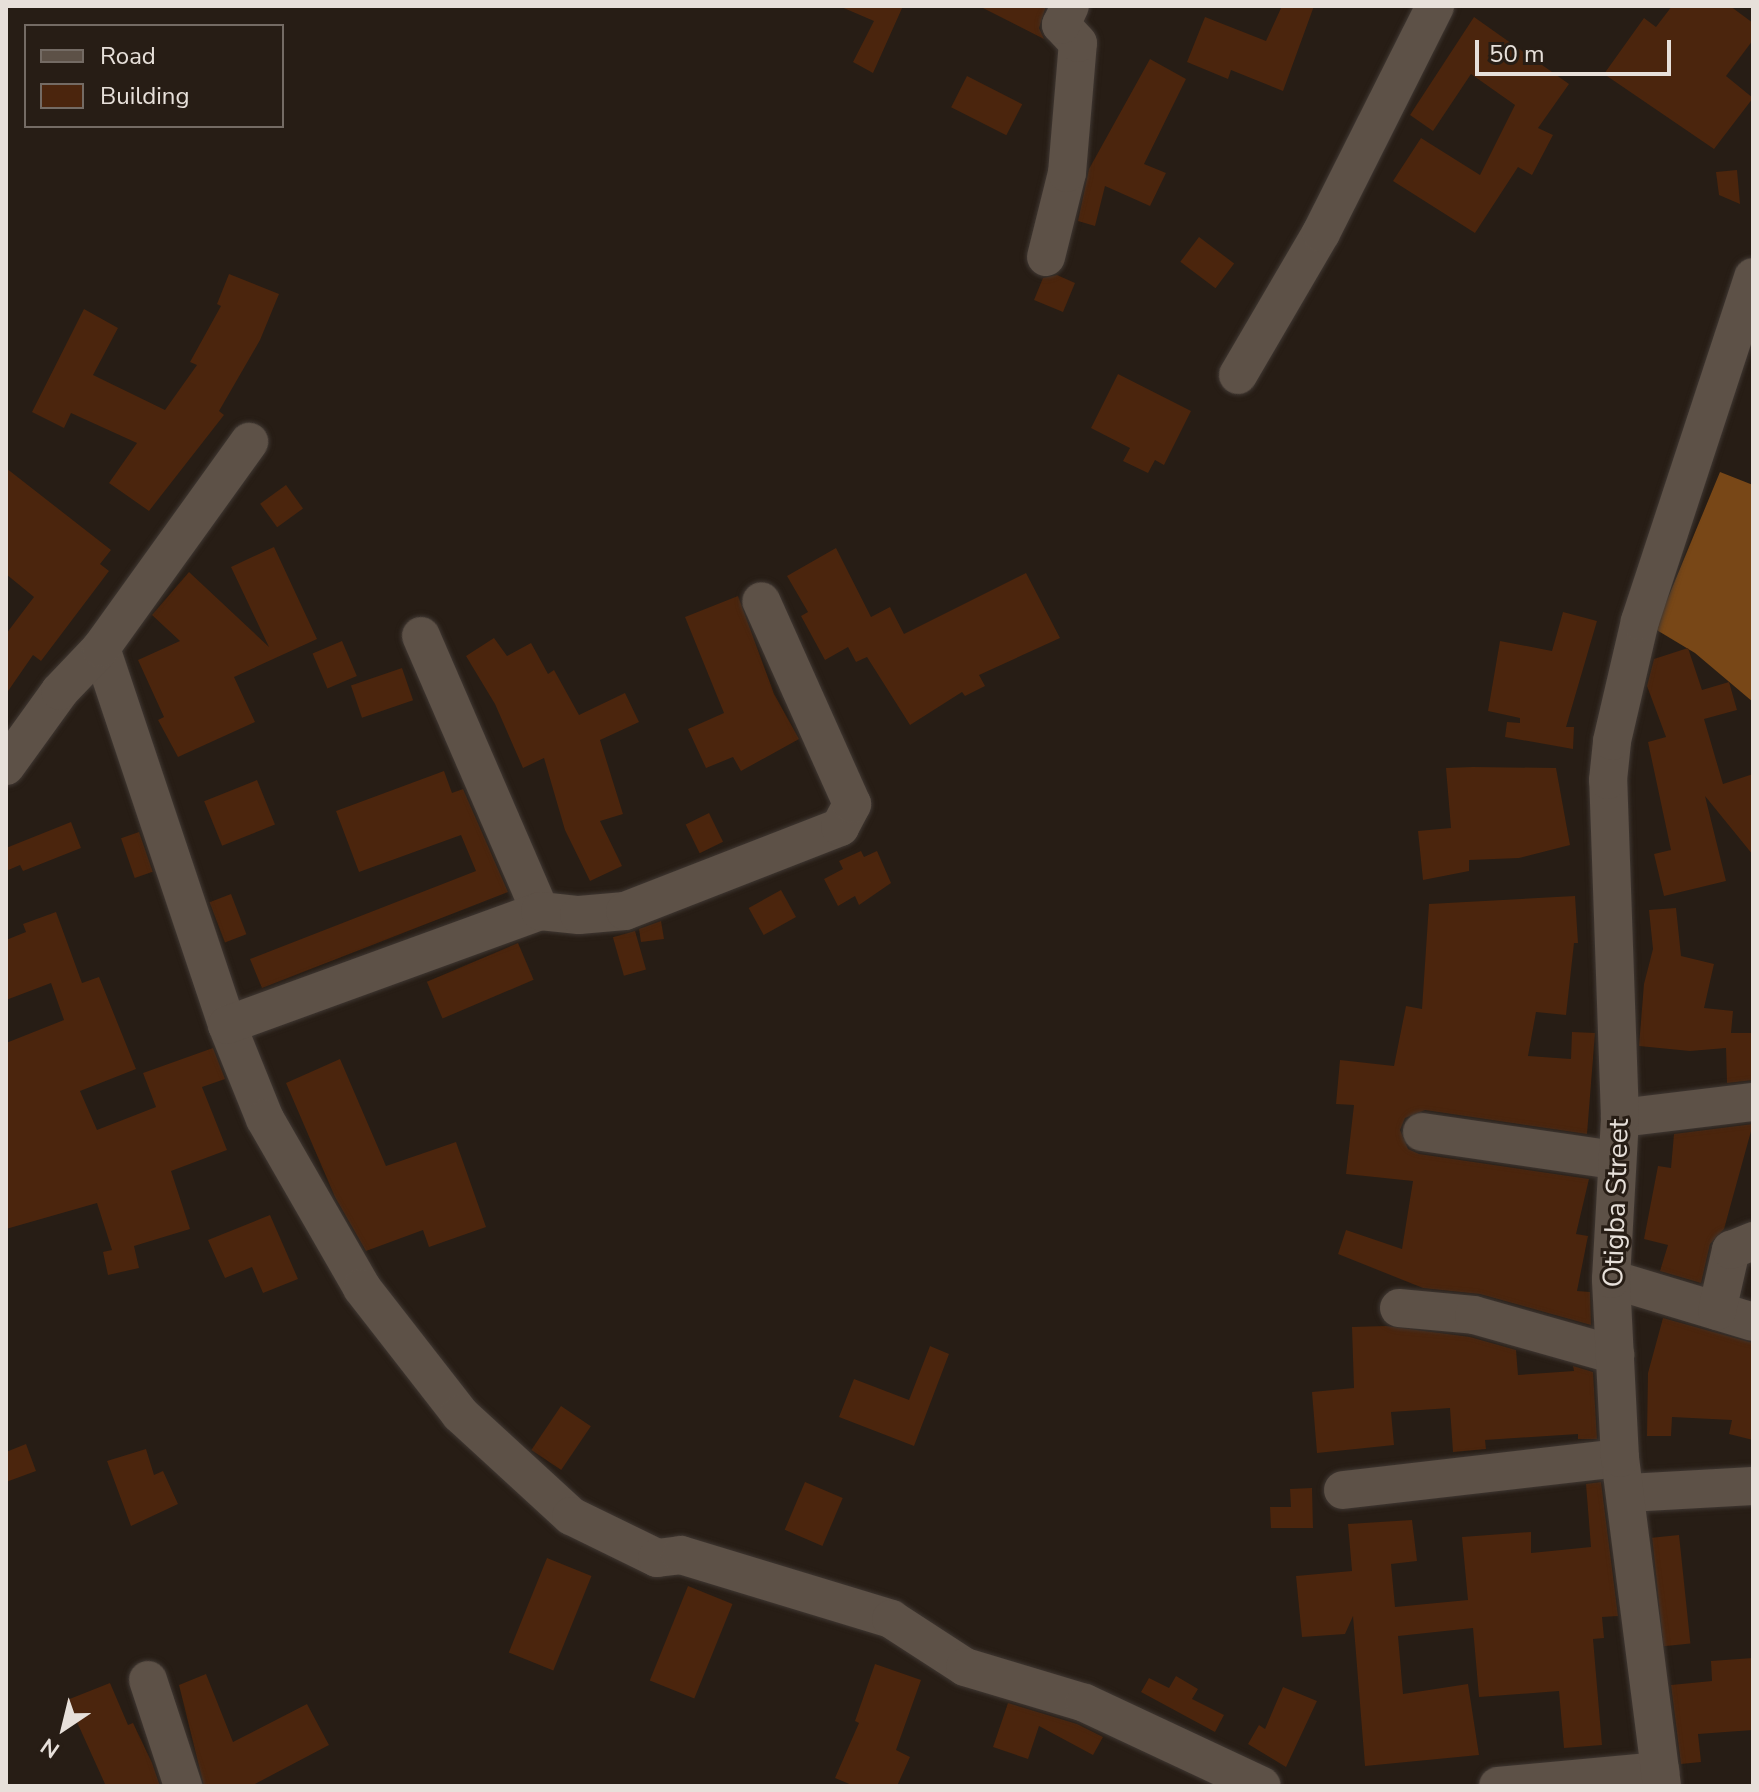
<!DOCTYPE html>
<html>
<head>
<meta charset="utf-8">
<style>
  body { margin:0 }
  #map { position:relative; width:1759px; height:1792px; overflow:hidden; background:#271d15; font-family:"Nunito Sans",sans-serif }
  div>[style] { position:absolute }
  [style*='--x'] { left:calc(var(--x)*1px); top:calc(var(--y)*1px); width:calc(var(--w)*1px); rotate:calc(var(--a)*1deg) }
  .forest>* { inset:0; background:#784717 }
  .building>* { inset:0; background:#4b250d; transform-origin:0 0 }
  .roads { filter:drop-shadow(0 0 2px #3f3732) drop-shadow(0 0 2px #3f3732) }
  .minor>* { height:38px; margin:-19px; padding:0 19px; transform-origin:19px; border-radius:19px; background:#5d5147 }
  span { translate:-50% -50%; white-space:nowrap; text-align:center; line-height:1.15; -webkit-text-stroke:6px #271d15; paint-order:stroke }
  .street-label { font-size:28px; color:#e7e0da }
  .frame { position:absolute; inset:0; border:8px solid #e7e0da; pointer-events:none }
  .legend { position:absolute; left:24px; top:24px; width:260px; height:104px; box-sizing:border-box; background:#271d15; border:2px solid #746b64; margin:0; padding:10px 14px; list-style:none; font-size:24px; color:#e7e0da }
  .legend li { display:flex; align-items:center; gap:16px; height:40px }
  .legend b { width:40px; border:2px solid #746b64 }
  .north { position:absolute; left:24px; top:1688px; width:80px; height:80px; -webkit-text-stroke:6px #271d15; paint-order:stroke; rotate:215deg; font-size:22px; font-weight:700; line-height:32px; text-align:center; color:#e7e0da }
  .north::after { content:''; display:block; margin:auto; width:28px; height:36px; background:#e7e0da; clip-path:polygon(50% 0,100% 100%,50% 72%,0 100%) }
  .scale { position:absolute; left:1475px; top:40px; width:196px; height:36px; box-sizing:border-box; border:4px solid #e7e0da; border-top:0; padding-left:10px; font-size:24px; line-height:28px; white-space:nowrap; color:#e7e0da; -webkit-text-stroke:6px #271d15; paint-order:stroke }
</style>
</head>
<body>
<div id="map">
  <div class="forest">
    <div style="clip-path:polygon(1720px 472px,1753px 485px,1753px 702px,1695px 653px,1655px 629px)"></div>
  </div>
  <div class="building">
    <div style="clip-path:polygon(903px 6px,873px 73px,853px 62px,874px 21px,839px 6px)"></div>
    <div style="clip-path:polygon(979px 6px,1046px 6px,1039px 28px,1044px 39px)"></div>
    <div style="clip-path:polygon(1282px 6px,1314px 6px,1283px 91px,1231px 70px,1228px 79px,1187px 62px,1205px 17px,1266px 41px)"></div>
    <div style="clip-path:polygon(1672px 6px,1730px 6px,1753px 23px,1753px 40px,1726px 76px,1753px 98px,1714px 149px,1604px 74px,1644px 18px,1656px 27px)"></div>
    <div style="clip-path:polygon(1474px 17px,1569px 84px,1538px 128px,1553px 135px,1532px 175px,1518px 167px,1475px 233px,1393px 181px,1421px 138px,1480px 175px,1515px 105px,1471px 74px,1433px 131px,1410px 115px)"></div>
    <div style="clip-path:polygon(1150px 59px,1186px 79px,1144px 164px,1166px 173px,1150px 206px,1105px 186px,1095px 226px,1078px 221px,1089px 169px)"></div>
    <div style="left:967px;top:76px;width:62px;height:35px;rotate:27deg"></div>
    <div style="clip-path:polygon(1737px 170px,1740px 204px,1719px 195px,1716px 172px)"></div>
    <div style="left:1199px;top:237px;width:44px;height:31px;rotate:37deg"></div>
    <div style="clip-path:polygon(229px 274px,279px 294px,260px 340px,219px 411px,224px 415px,149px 511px,109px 483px,137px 443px,71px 413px,64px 428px,32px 412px,84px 309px,118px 328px,93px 375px,165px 410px,197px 365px,190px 362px,221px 306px,217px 304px)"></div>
    <div style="clip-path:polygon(1057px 275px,1075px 283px,1063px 312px,1034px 300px,1043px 278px)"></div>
    <div style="clip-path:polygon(1118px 374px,1191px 411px,1164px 465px,1155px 460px,1148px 473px,1123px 461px,1130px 448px,1091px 428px)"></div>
    <div style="clip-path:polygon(6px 468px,111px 550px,100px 564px,109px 571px,41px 661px,33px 655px,6px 694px,6px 634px,34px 597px,6px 574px)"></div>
    <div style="left:286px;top:485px;width:29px;height:32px;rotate:54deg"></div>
    <div style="clip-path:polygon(274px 547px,317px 639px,234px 677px,255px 722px,178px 757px,158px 720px,164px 717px,138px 660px,180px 641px,152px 615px,189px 572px,269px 647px,231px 567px)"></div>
    <div style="clip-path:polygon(836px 548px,871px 617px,890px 607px,904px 634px,1026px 573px,1060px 638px,979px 675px,985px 686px,965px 696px,962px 692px,910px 725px,867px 657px,856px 662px,848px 647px,825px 660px,801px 616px,808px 612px,787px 576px)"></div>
    <div style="clip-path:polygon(738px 596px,774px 694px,799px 739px,741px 771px,733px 757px,706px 768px,688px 729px,724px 713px,685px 617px)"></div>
    <div style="clip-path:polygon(1563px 612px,1597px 621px,1566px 727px,1574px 727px,1573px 749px,1505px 737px,1507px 722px,1520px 723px,1520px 718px,1488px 711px,1500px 641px,1552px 651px)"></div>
    <div style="clip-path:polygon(494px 638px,507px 656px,531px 643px,548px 674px,554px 670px,579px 715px,625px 693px,639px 722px,600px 740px,623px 814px,600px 821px,622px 866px,590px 881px,565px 830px,544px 758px,523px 768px,495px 704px,466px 656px)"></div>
    <div style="left:342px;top:641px;width:38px;height:32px;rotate:67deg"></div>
    <div style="clip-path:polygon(1688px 648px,1702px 690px,1729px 682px,1737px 710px,1704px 719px,1723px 784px,1753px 774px,1753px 855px,1705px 796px,1726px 881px,1664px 896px,1654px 854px,1671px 850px,1648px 742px,1666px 737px,1647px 686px,1654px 659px)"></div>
    <div style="left:402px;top:668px;width:34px;height:54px;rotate:71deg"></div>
    <div style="clip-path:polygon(1473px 767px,1556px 768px,1570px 845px,1519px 858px,1469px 860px,1469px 871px,1423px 880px,1418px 831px,1451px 828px,1446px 768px)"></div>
    <div style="clip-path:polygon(444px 771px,452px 793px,463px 789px,508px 892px,262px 988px,250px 959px,476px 871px,461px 835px,359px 872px,336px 811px)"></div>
    <div style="left:257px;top:780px;width:48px;height:57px;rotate:68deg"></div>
    <div style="left:709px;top:813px;width:32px;height:26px;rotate:64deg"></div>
    <div style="clip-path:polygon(71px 822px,81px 848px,23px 871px,20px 865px,6px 871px,6px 848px)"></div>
    <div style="left:139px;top:832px;width:42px;height:19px;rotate:71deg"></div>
    <div style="clip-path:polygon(861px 851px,864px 857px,877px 851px,891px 883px,859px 905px,855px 896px,838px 906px,824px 879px,843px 869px,839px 861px)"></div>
    <div style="left:781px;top:890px;width:31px;height:37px;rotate:61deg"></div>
    <div style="left:231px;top:894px;width:43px;height:23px;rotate:69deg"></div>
    <div style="clip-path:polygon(1575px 896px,1578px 943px,1574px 943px,1566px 1015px,1536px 1012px,1528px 1056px,1571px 1059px,1572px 1032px,1595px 1033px,1587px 1134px,1425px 1110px,1405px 1118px,1400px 1130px,1408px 1149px,1419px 1154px,1589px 1179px,1576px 1234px,1588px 1236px,1577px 1291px,1590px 1292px,1591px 1325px,1480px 1294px,1423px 1288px,1338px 1254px,1346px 1230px,1402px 1249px,1413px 1181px,1346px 1174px,1354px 1105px,1336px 1104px,1340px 1060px,1394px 1066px,1406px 1006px,1422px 1009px,1429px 904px)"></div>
    <div style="clip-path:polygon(1676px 908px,1681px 956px,1714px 964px,1704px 1008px,1733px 1011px,1731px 1033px,1753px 1033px,1753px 1080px,1727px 1083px,1726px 1048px,1690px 1051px,1639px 1046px,1644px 984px,1653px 949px,1649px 910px)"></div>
    <div style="clip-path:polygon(56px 912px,82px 983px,99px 977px,136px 1069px,80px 1091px,97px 1130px,156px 1107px,143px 1073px,213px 1048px,225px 1079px,202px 1087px,227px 1150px,171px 1171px,190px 1229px,134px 1246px,139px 1268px,108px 1275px,103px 1252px,112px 1250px,97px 1203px,6px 1229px,6px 1043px,64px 1020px,51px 983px,6px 1000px,6px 940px,26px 932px,23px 924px)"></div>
    <div style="clip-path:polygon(661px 921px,664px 939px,641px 942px,639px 929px)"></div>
    <div style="left:635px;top:931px;width:40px;height:23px;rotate:74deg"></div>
    <div style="left:518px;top:943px;width:40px;height:99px;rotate:67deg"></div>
    <div style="clip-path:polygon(340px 1059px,386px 1166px,456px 1142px,486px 1227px,429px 1247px,423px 1230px,366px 1251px,335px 1197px,286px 1083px)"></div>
    <div style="clip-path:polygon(1753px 1124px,1724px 1229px,1710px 1244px,1701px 1283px,1660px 1271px,1668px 1245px,1644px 1239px,1658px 1166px,1671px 1168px,1674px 1134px)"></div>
    <div style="clip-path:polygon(270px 1215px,298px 1279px,263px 1293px,252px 1267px,225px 1278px,208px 1240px)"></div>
    <div style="clip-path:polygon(1663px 1318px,1753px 1343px,1753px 1440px,1729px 1434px,1732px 1420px,1672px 1417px,1671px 1436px,1647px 1436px,1648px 1373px)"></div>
    <div style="clip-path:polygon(1386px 1326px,1470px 1337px,1516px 1350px,1518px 1375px,1574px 1371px,1573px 1366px,1593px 1372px,1597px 1439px,1578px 1439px,1578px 1434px,1485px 1440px,1486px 1449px,1453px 1452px,1450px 1408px,1391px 1412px,1394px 1445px,1317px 1453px,1312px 1392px,1354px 1388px,1352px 1327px)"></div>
    <div style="clip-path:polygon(930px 1346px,949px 1354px,914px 1446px,839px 1417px,854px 1379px,909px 1400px)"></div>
    <div style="left:561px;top:1406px;width:36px;height:53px;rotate:34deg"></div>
    <div style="clip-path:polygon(26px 1444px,36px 1471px,6px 1482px,6px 1452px)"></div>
    <div style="clip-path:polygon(146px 1449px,154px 1475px,163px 1471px,178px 1504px,131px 1526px,107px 1461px)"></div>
    <div style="left:805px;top:1482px;width:41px;height:52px;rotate:23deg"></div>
    <div style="clip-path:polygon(1601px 1482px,1618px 1616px,1602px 1617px,1604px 1638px,1593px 1639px,1602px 1745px,1564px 1748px,1559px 1691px,1479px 1697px,1473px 1628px,1398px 1636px,1403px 1694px,1468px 1684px,1479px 1755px,1365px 1766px,1353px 1616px,1345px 1634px,1302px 1637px,1296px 1576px,1352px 1571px,1348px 1524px,1412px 1520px,1417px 1561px,1391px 1564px,1395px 1607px,1468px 1600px,1462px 1537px,1531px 1532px,1531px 1553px,1591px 1547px,1586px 1484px)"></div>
    <div style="clip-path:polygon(1312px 1488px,1313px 1528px,1271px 1528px,1270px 1507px,1291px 1507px,1290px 1489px)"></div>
    <div style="left:1679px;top:1535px;width:109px;height:27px;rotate:84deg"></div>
    <div style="left:547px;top:1558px;width:48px;height:102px;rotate:22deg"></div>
    <div style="left:688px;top:1586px;width:48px;height:102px;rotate:22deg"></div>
    <div style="clip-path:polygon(1753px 1658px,1753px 1730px,1698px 1734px,1701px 1762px,1681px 1764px,1671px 1685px,1712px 1681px,1711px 1661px)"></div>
    <div style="clip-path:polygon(875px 1664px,921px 1680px,896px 1750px,910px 1757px,897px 1786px,854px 1786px,835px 1778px,859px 1723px,855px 1721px)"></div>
    <div style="clip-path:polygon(206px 1674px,233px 1742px,307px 1704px,329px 1745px,251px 1786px,204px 1786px,179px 1685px)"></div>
    <div style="clip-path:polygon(1176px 1676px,1198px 1689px,1192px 1699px,1224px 1715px,1215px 1732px,1141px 1692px,1149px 1678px,1169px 1688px)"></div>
    <div style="clip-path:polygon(110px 1683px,128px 1725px,133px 1723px,152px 1763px,160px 1786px,99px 1786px,105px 1784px,67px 1700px)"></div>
    <div style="clip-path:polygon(1283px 1687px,1317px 1701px,1286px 1767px,1248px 1744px,1259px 1725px,1265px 1729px)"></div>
    <div style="clip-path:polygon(1008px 1703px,1077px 1724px,1103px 1737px,1093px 1755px,1039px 1726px,1028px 1759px,993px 1747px)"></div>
  </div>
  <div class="roads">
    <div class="minor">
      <div style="--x:1046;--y:257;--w:87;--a:-76"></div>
      <div style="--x:1067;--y:173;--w:130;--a:-85.2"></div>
      <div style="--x:1078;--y:43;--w:25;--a:-133"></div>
      <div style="--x:1061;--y:25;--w:21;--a:-65"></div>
      <div style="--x:1238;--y:375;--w:164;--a:-59.7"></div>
      <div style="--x:1321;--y:233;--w:254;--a:-63.3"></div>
      <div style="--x:421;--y:636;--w:300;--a:66.6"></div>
      <div style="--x:101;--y:648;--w:397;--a:71.5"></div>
      <div style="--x:227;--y:1025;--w:101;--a:68"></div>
      <div style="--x:265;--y:1119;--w:195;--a:60.1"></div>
      <div style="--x:362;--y:1288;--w:160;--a:52.1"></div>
      <div style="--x:460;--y:1414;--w:151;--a:42.6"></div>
      <div style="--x:571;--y:1516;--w:96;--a:26"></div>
      <div style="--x:657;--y:1558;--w:24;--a:-7"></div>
      <div style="--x:681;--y:1555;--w:220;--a:16.9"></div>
      <div style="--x:891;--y:1619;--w:88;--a:33"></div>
      <div style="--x:965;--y:1667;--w:125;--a:16.7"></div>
      <div style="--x:1085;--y:1703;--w:195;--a:25.1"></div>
      <div style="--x:6;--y:766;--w:92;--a:-54.2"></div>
      <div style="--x:60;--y:691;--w:59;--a:-46.4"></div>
      <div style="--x:101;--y:648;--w:254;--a:-54.3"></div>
      <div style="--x:227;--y:1025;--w:333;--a:-20"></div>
      <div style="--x:540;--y:911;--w:39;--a:6"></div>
      <div style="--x:579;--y:915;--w:46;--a:-5"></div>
      <div style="--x:625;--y:911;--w:231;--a:-21.3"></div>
      <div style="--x:840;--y:827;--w:26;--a:-62"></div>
      <div style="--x:852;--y:804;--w:222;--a:-114.1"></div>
      <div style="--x:1620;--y:1118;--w:134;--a:-6.9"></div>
      <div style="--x:1422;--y:1132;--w:195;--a:8.3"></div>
      <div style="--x:1611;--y:1279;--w:148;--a:16.8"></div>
      <div style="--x:1399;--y:1308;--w:75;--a:5.3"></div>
      <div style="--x:1474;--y:1315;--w:147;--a:15.8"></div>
      <div style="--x:1717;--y:1311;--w:63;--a:-77.1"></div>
      <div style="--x:1731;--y:1250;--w:24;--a:-22"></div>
      <div style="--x:1343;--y:1490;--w:279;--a:-6.6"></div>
      <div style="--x:1628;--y:1493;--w:125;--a:-3.2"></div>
      <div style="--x:148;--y:1680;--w:112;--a:71.7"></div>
      <div style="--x:1498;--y:1786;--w:163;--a:-5.3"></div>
      <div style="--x:1662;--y:1786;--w:331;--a:-97.3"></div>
      <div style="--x:1620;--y:1458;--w:179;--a:-92.9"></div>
      <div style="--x:1611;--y:1279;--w:161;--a:-86.8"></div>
      <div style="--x:1620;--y:1118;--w:338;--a:-92"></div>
      <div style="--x:1608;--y:780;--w:39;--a:-84"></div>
      <div style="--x:1612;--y:741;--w:123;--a:-76.9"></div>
      <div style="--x:1640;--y:621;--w:362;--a:-71.8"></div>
    </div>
  </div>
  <div class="street-label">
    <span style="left:1616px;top:1203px;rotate:-88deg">Otigba Street</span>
  </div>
  <div class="frame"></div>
  <ul class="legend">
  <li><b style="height:10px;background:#5d5147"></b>Road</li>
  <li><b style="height:22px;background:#4b250d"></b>Building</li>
  </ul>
  <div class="north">N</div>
  <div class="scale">50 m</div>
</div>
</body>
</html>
